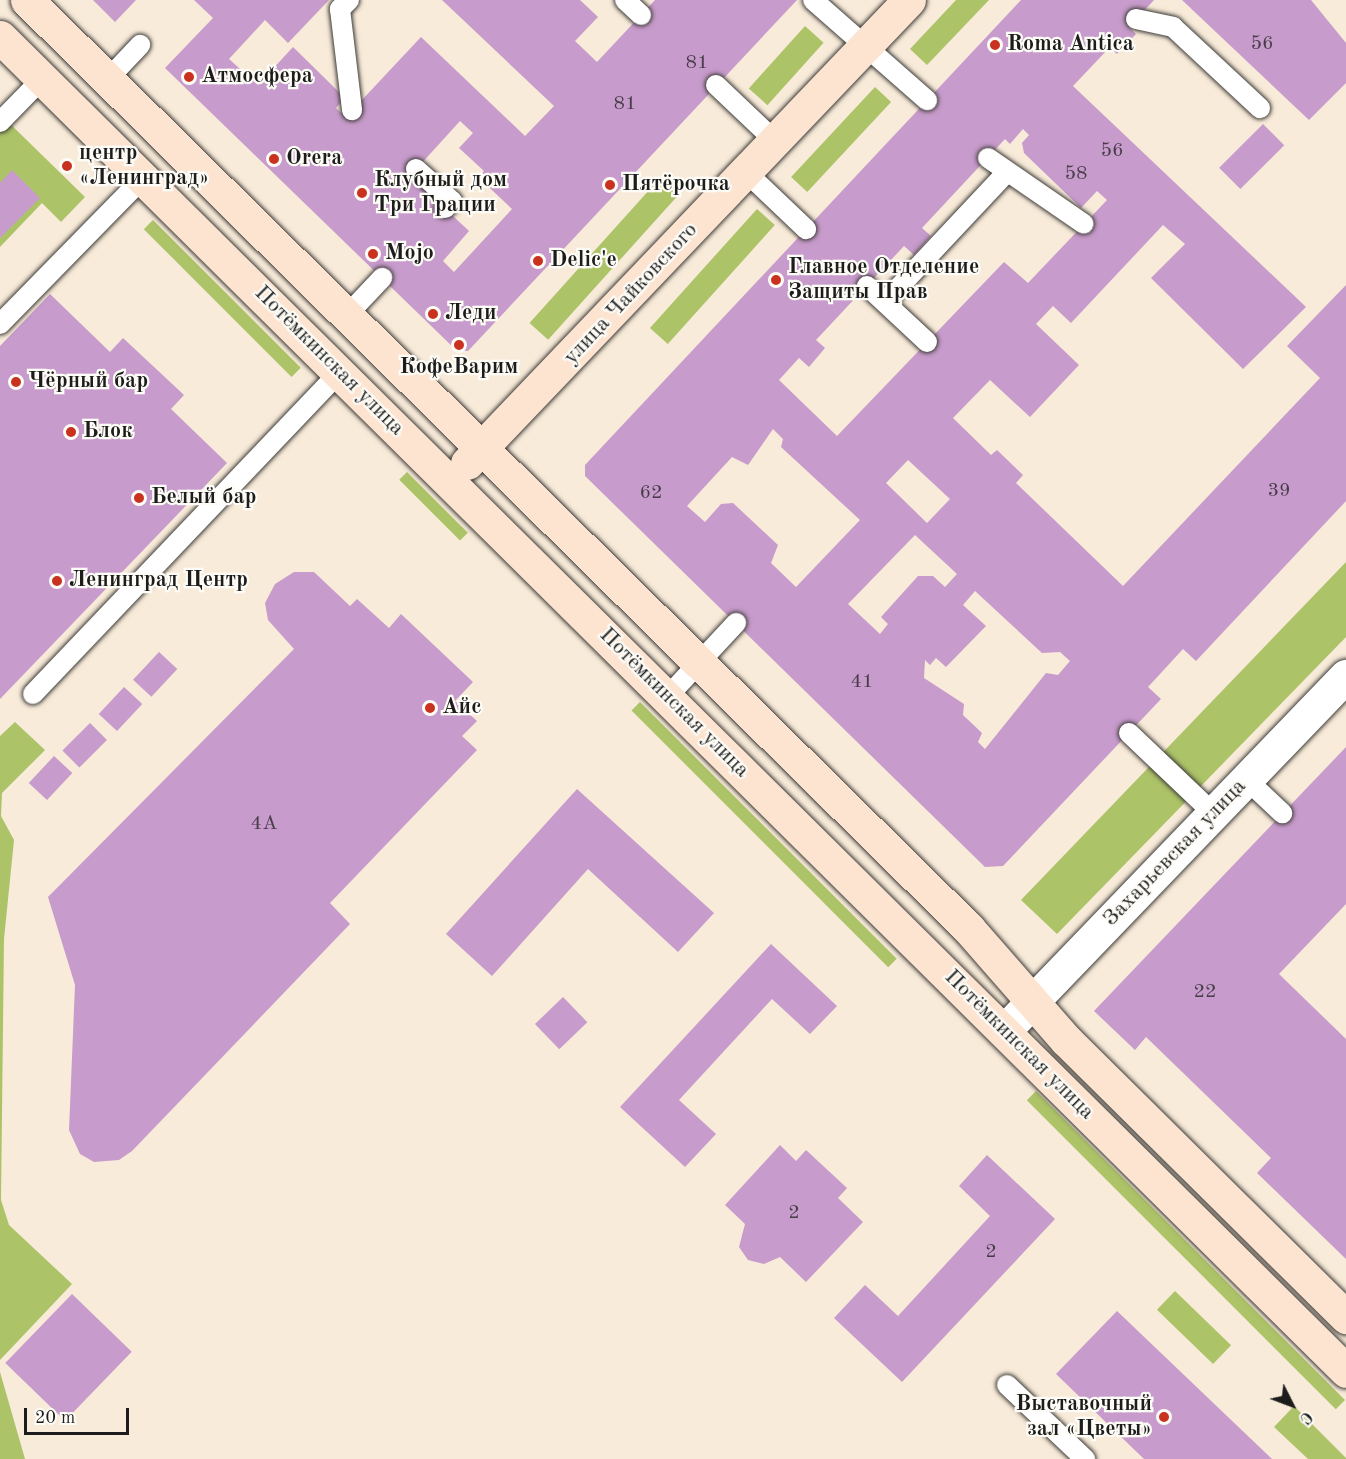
<!DOCTYPE html>
<html>
<head>
<meta charset="utf-8">
<style>
  body { margin:0 }
  #map { position:relative; width:1346px; height:1459px; overflow:hidden; background:#f8ebd9; font-family:"Old Standard TT",serif }
  div>[style] { position:absolute }
  [style*='--x'] { left:calc(var(--x)*1px); top:calc(var(--y)*1px); width:calc(var(--w)*1px); rotate:calc(var(--a)*1deg) }
  .green>* { inset:0; background:#acc368; transform-origin:0 0 }
  .building>* { inset:0; background:#c79bcb; transform-origin:0 0 }
  .roads { filter:drop-shadow(0 0 2px #3d3b38) drop-shadow(0 0 2px #3d3b38) }
  .lane>* { height:20px; margin:-10px; padding:0 10px; transform-origin:10px; border-radius:10px; background:#fff }
  .street>* { height:33px; margin:-16.5px; padding:0 16.5px; transform-origin:16.5px; border-radius:16.5px; background:#fff }
  .secondary>* { height:33px; margin:-16.5px; padding:0 16.5px; transform-origin:16.5px; border-radius:16.5px; background:#fde4d1 }
  .dots>* { width:16px; height:16px; translate:-50% -50%; box-sizing:border-box; border:3px solid #fdfcf7; border-radius:50% }
  span { translate:-50% -50%; white-space:nowrap; text-align:center; line-height:1.15; -webkit-text-stroke:4.5px #fdfcf7; paint-order:stroke }
  .number-label { font-size:20px; color:#473c48 }
  .number-label span { -webkit-text-stroke-width:0 }
  .poi-label { font-size:22px; color:#1c1c1c; font-weight:700 }
  .left { translate:0 -50%; text-align:left }
  .right { translate:-100% -50%; text-align:right }
  .street-label { font-size:22px; color:#1c1c1c }
  .north { position:absolute; left:1262px; top:1375px; width:60px; height:60px; -webkit-text-stroke:4px #fdfcf7; paint-order:stroke; rotate:132deg; font-size:16px; font-weight:700; line-height:24px; text-align:center; color:#1c1c1c }
  .north::after { content:''; display:block; margin:auto; width:21px; height:27px; background:#1c1c1c; clip-path:polygon(50% 0,100% 100%,50% 72%,0 100%) }
  .scale { position:absolute; left:24px; top:1408px; width:105px; height:27px; box-sizing:border-box; border:3px solid #1c1c1c; border-top:0; padding-left:8px; font-size:18px; line-height:21px; white-space:nowrap; color:#1c1c1c; -webkit-text-stroke:4px #fdfcf7; paint-order:stroke }
</style>
</head>
<body>
<div id="map">
  <div class="green">
    <div style="clip-path:polygon(956px 0,989px 0,927px 65px,910px 49px)"></div>
    <div style="left:805px;top:26px;width:25px;height:84px;rotate:42deg"></div>
    <div style="left:875px;top:87px;width:22px;height:123px;rotate:43deg"></div>
    <div style="clip-path:polygon(0 114px,85px 197px,61px 222px,42px 203px,0 247px)"></div>
    <div style="left:660px;top:178px;width:25px;height:195px;rotate:42deg"></div>
    <div style="left:757px;top:209px;width:24px;height:160px;rotate:42deg"></div>
    <div style="left:153px;top:220px;width:209px;height:13px;rotate:45deg"></div>
    <div style="left:407px;top:472px;width:86px;height:11px;rotate:45deg"></div>
    <div style="clip-path:polygon(1346px 562px,1346px 637px,1057px 934px,1021px 900px)"></div>
    <div style="left:640px;top:702px;width:363px;height:12px;rotate:45deg"></div>
    <div style="clip-path:polygon(15px 722px,45px 750px,2px 793px,1px 816px,14px 840px,4px 939px,1px 1200px,9px 1225px,72px 1284px,0 1360px,0 736px)"></div>
    <div style="left:1036px;top:1091px;width:437px;height:13px;rotate:45deg"></div>
    <div style="left:1175px;top:1291px;width:78px;height:26px;rotate:44deg"></div>
    <div style="clip-path:polygon(0 1372px,25px 1459px,0 1459px)"></div>
    <div style="clip-path:polygon(1294px 1406px,1346px 1458px,1346px 1459px,1308px 1459px,1274px 1427px)"></div>
  </div>
  <div class="building">
    <div style="clip-path:polygon(93px 0,136px 0,115px 22px)"></div>
    <div style="clip-path:polygon(evenodd,194px 0,329px 0,288px 43px,265px 20px,229px 59px,258px 85px,293px 47px,345px 98px,336px 108px,346px 117px,421px 37px,525px 136px,554px 106px,442px 0,580px 0,598px 17px,575px 41px,597px 62px,655px 0,797px 0,468px 351px,456px 350px,165px 68px,213px 18px,194px 0,460px 121px,473px 133px,459px 148px,484px 171px,478px 177px,512px 209px,454px 272px,443px 261px,469px 231px,410px 176px,460px 121px)"></div>
    <div style="clip-path:polygon(evenodd,1021px 0,1154px 0,1129px 27px,1136px 34px,1117px 54px,1110px 47px,1073px 86px,1306px 307px,1243px 369px,1151px 278px,1185px 244px,1163px 225px,1071px 323px,1053px 306px,1036px 324px,1079px 365px,1030px 417px,990px 380px,953px 418px,991px 455px,997px 450px,1023px 475px,1016px 483px,1123px 586px,1320px 378px,1287px 346px,1346px 285px,1346px 501px,1196px 661px,1183px 649px,1148px 687px,1161px 699px,1003px 866px,985px 867px,585px 476px,585px 465px,1021px 0,1023px 129px,1029px 135px,1022px 143px,1024px 153px,1081px 208px,1097px 191px,1107px 200px,1028px 283px,1004px 262px,837px 436px,779px 380px,799px 358px,809px 367px,825px 348px,816px 340px,904px 246px,914px 255px,931px 236px,922px 228px,1005px 139px,1010px 144px,1023px 129px,1021px 0,773px 429px,783px 439px,781px 447px,860px 520px,796px 587px,771px 563px,778px 545px,733px 503px,721px 504px,705px 522px,687px 506px,732px 457px,748px 465px,773px 429px,1021px 0,908px 460px,950px 499px,927px 523px,886px 483px,908px 460px,1021px 0,915px 535px,957px 574px,945px 587px,933px 576px,918px 576px,881px 617px,888px 624px,880px 634px,848px 604px,915px 535px,1021px 0,975px 591px,1042px 653px,1060px 652px,1070px 661px,1058px 675px,1046px 673px,985px 749px,978px 742px,982px 733px,963px 715px,964px 704px,924px 678px,925px 660px,930px 665px,936px 658px,946px 667px,986px 626px,963px 605px,975px 591px)"></div>
    <div style="clip-path:polygon(1182px 0,1311px 0,1346px 43px,1346px 83px,1309px 120px)"></div>
    <div style="left:1263px;top:124px;width:30px;height:62px;rotate:45deg"></div>
    <div style="clip-path:polygon(12px 170px,40px 198px,0 238px,0 183px)"></div>
    <div style="clip-path:polygon(50px 294px,110px 352px,123px 338px,184px 395px,171px 409px,227px 463px,0 699px,0 346px)"></div>
    <div style="clip-path:polygon(294px 572px,314px 572px,350px 606px,357px 599px,389px 628px,401px 614px,473px 682px,455px 701px,477px 721px,462px 736px,477px 750px,330px 903px,350px 924px,132px 1151px,119px 1160px,94px 1162px,80px 1154px,69px 1130px,75px 985px,48px 897px,294px 649px,268px 620px,265px 603px,275px 584px)"></div>
    <div style="left:159px;top:652px;width:25px;height:38px;rotate:43deg"></div>
    <div style="left:124px;top:687px;width:25px;height:37px;rotate:43deg"></div>
    <div style="left:90px;top:723px;width:24px;height:39px;rotate:45deg"></div>
    <div style="clip-path:polygon(1346px 747px,1346px 904px,1279px 974px,1346px 1039px,1346px 1259px,1257px 1173px,1271px 1158px,1146px 1037px,1135px 1050px,1094px 1011px)"></div>
    <div style="left:54px;top:756px;width:25px;height:37px;rotate:43deg"></div>
    <div style="clip-path:polygon(577px 789px,714px 913px,678px 952px,588px 869px,492px 976px,446px 934px)"></div>
    <div style="clip-path:polygon(771px 944px,837px 1006px,810px 1034px,772px 999px,679px 1100px,716px 1134px,685px 1167px,620px 1107px)"></div>
    <div style="left:563px;top:997px;width:35px;height:39px;rotate:46deg"></div>
    <div style="clip-path:polygon(780px 1145px,796px 1161px,806px 1150px,847px 1188px,838px 1198px,863px 1222px,806px 1282px,780px 1257px,764px 1264px,748px 1260px,739px 1247px,745px 1224px,725px 1205px)"></div>
    <div style="clip-path:polygon(987px 1155px,1055px 1219px,902px 1382px,834px 1318px,865px 1285px,898px 1316px,990px 1216px,959px 1186px)"></div>
    <div style="left:72px;top:1294px;width:83px;height:96px;rotate:44deg"></div>
    <div style="clip-path:polygon(1117px 1311px,1272px 1459px,1144px 1459px,1056px 1374px)"></div>
  </div>
  <div class="roads">
    <div class="lane">
      <div style="--x:349;--y:0;--w:13;--a:135"></div>
      <div style="--x:340;--y:9;--w:102;--a:83.2"></div>
      <div style="--x:625;--y:0;--w:22;--a:43"></div>
      <div style="--x:813;--y:0;--w:152;--a:41.3"></div>
      <div style="--x:1136;--y:19;--w:38;--a:12"></div>
      <div style="--x:1173;--y:27;--w:119;--a:43"></div>
      <div style="--x:108;--y:79;--w:47;--a:-46.7"></div>
      <div style="--x:716;--y:85;--w:81;--a:43.5"></div>
      <div style="--x:0;--y:122;--w:62;--a:-45.7"></div>
      <div style="--x:988;--y:158;--w:116;--a:34.5"></div>
      <div style="--x:416;--y:169;--w:48;--a:41.6"></div>
      <div style="--x:452;--y:201;--w:10;--a:135"></div>
      <div style="--x:746;--y:172;--w:83;--a:43.5"></div>
      <div style="--x:867;--y:286;--w:82;--a:43"></div>
      <div style="--x:885;--y:302;--w:175;--a:-46.8"></div>
      <div style="--x:348;--y:314;--w:50;--a:-46.6"></div>
      <div style="--x:0;--y:324;--w:204;--a:-45.6"></div>
      <div style="--x:33;--y:694;--w:446;--a:-46.4"></div>
      <div style="--x:668;--y:696;--w:100;--a:-47"></div>
      <div style="--x:1129;--y:733;--w:116;--a:43.6"></div>
      <div style="--x:1246;--y:779;--w:50;--a:43.4"></div>
      <div style="--x:1007;--y:1385;--w:108;--a:43.5"></div>
    </div>
    <div class="street">
      <div style="--x:1004;--y:1031;--w:493;--a:-46.1"></div>
    </div>
    <div class="secondary">
      <div style="--x:27;--y:0;--w:1323;--a:44.6"></div>
      <div style="--x:969;--y:929;--w:147;--a:48.9"></div>
      <div style="--x:1066;--y:1040;--w:394;--a:44.7"></div>
      <div style="--x:0;--y:37;--w:1895;--a:44.74"></div>
      <div style="--x:467;--y:463;--w:640;--a:-46.33"></div>
    </div>
  </div>
  <div class="dots">
    <div style="left:995px;top:45px;background:#c8321e"></div>
    <div style="left:189px;top:77px;background:#c8321e"></div>
    <div style="left:274px;top:159px;background:#c8321e"></div>
    <div style="left:67px;top:166px;background:#c8321e"></div>
    <div style="left:610px;top:185px;background:#c8321e"></div>
    <div style="left:362px;top:193px;background:#c8321e"></div>
    <div style="left:373px;top:254px;background:#c8321e"></div>
    <div style="left:538px;top:261px;background:#c8321e"></div>
    <div style="left:776px;top:280px;background:#c8321e"></div>
    <div style="left:433px;top:314px;background:#c8321e"></div>
    <div style="left:459px;top:345px;background:#c8321e"></div>
    <div style="left:16px;top:382px;background:#c8321e"></div>
    <div style="left:71px;top:432px;background:#c8321e"></div>
    <div style="left:139px;top:498px;background:#c8321e"></div>
    <div style="left:57px;top:581px;background:#c8321e"></div>
    <div style="left:430px;top:708px;background:#c8321e"></div>
    <div style="left:1164px;top:1417px;background:#c8321e"></div>
  </div>
  <div class="number-label">
    <span style="left:1262px;top:44px">56</span>
    <span style="left:697px;top:63px">81</span>
    <span style="left:625px;top:104px">81</span>
    <span style="left:1112px;top:151px">56</span>
    <span style="left:1076px;top:174px">58</span>
    <span style="left:1279px;top:491px">39</span>
    <span style="left:651px;top:493px">62</span>
    <span style="left:862px;top:682px">41</span>
    <span style="left:264px;top:824px">4А</span>
    <span style="left:1205px;top:992px">22</span>
    <span style="left:794px;top:1213px">2</span>
    <span style="left:991px;top:1252px">2</span>
  </div>
  <div class="poi-label">
    <span class="left" style="left:1007px;top:45px">Roma Antica</span>
    <span class="left" style="left:201px;top:77px">Атмосфера</span>
    <span class="left" style="left:79px;top:166px">центр<br>«Ленинград»</span>
    <span class="left" style="left:286px;top:159px">Orera</span>
    <span class="left" style="left:374px;top:193px">Клубный дом<br>Три Грации</span>
    <span class="left" style="left:622px;top:185px">Пятёрочка</span>
    <span class="left" style="left:385px;top:254px">Mojo</span>
    <span class="left" style="left:550px;top:261px">Delic'e</span>
    <span class="left" style="left:788px;top:280px">Главное Отделение<br>Защиты Прав</span>
    <span class="left" style="left:445px;top:314px">Леди</span>
    <span style="left:459px;top:368px">КофеВарим</span>
    <span class="left" style="left:28px;top:382px">Чёрный бар</span>
    <span class="left" style="left:83px;top:432px">Блок</span>
    <span class="left" style="left:151px;top:498px">Белый бар</span>
    <span class="left" style="left:69px;top:581px">Ленинград Центр</span>
    <span class="left" style="left:442px;top:708px">Айс</span>
    <span class="right" style="left:1152px;top:1417px">Выставочный<br>зал «Цветы»</span>
  </div>
  <div class="street-label">
    <span style="left:631px;top:294px;rotate:-47deg">улица Чайковского</span>
    <span style="left:329px;top:361px;rotate:45deg">Потёмкинская улица</span>
    <span style="left:674px;top:703px;rotate:45deg">Потёмкинская улица</span>
    <span style="left:1175px;top:853px;rotate:-46deg">Захарьевская улица</span>
    <span style="left:1019px;top:1045px;rotate:45deg">Потёмкинская улица</span>
  </div>
  <div class="north">С</div>
  <div class="scale">20 m</div>
</div>
</body>
</html>
